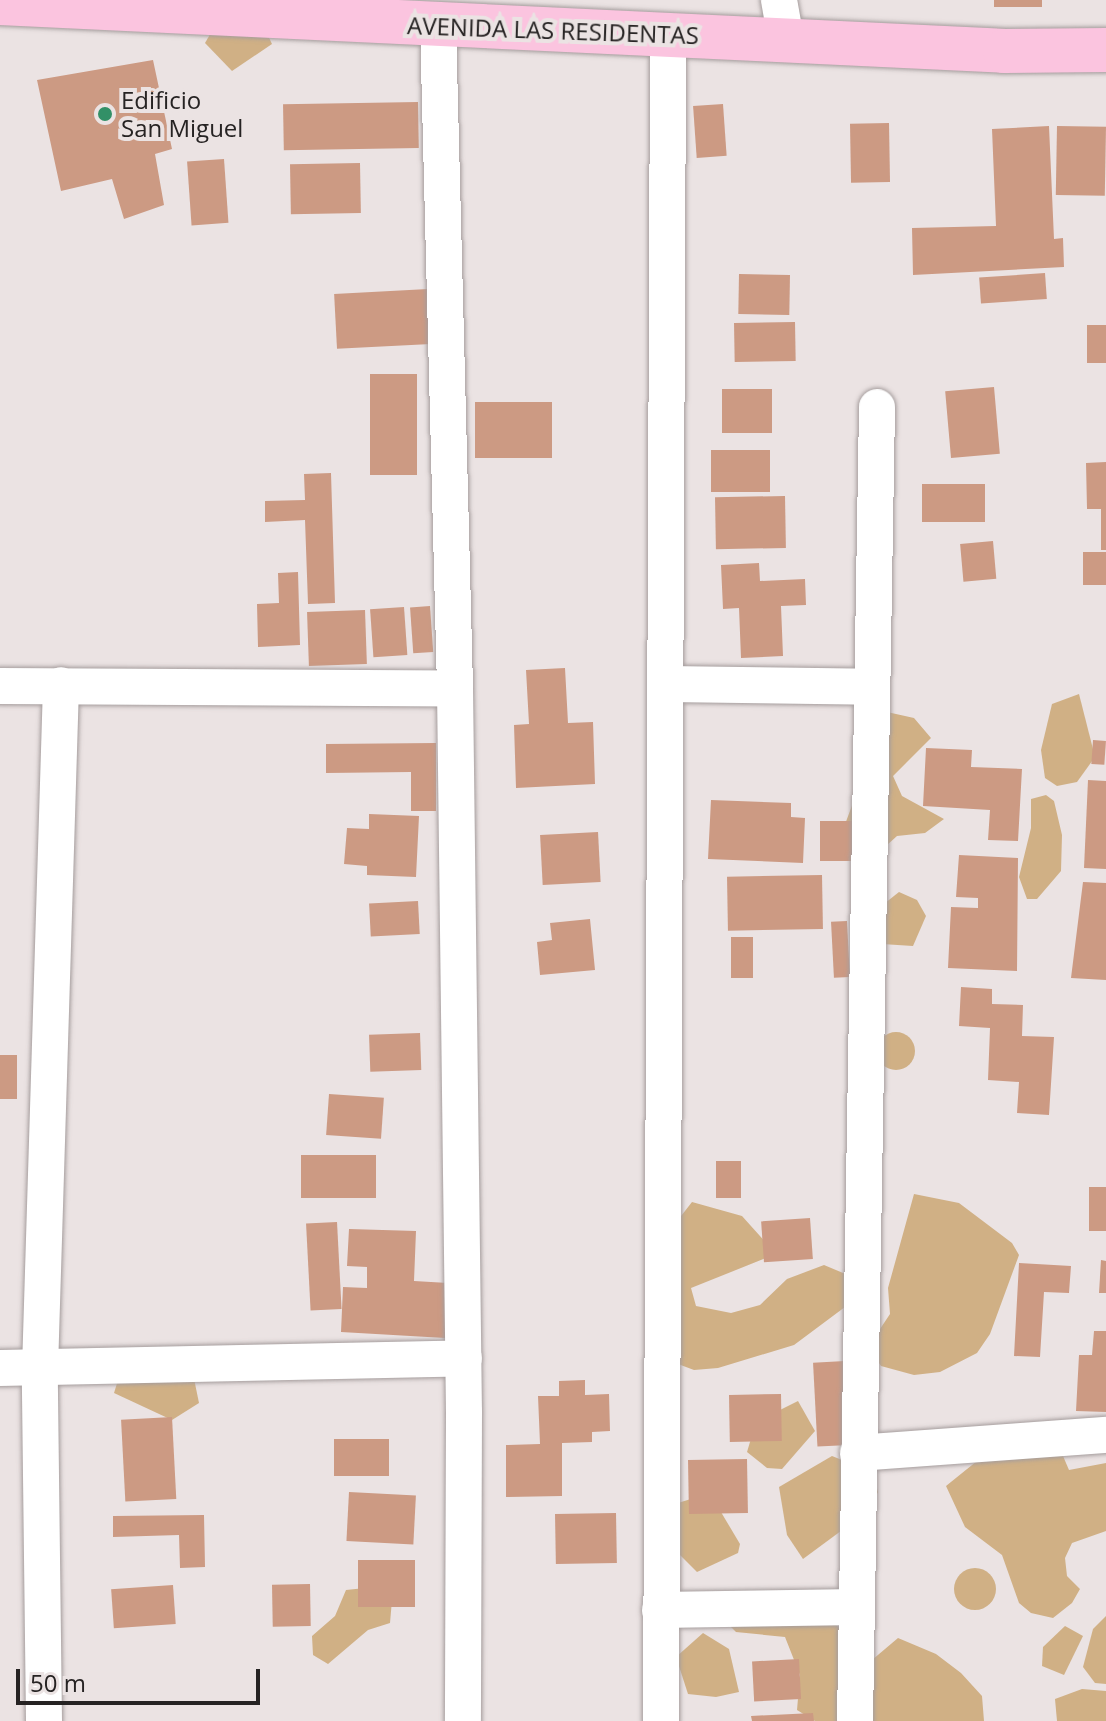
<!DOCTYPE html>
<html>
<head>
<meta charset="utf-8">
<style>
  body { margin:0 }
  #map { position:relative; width:1106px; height:1721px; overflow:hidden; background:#ebe3e3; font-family:"Open Sans",sans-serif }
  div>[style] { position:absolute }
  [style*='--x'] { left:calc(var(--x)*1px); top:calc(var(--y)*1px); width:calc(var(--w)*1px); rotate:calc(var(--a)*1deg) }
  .forest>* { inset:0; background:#d0b085 }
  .round { border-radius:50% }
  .building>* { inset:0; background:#cc9a83; transform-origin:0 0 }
  .roads { filter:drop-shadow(0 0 2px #a59d9d) drop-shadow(0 0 2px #a59d9d) }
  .street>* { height:36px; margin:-18px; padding:0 18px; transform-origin:18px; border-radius:18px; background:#fff }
  .primary>* { height:44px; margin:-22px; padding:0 22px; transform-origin:22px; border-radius:22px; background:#fbc4df }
  .dots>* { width:22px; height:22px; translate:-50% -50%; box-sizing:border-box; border:4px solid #ebe3e3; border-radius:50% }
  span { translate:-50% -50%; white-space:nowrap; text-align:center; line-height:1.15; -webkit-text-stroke:8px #ebe3e3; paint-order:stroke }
  .street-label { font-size:24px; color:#262323 }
  .poi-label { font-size:24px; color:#262323 }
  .left { translate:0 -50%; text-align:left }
  .scale { position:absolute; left:16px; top:1669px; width:244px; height:36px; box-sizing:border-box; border:4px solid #262323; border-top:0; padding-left:10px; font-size:24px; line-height:28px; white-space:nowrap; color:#262323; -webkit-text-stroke:6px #ebe3e3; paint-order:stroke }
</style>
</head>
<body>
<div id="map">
  <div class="forest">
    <div style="clip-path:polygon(216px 24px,263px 25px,272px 44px,232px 71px,205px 43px)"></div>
    <div style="clip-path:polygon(1079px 694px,1095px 757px,1077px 782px,1057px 786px,1045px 778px,1041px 750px,1052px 704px)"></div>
    <div style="clip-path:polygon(887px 712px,914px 718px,931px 738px,893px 776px,902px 796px,944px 819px,925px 833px,897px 836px,865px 865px,844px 827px)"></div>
    <div style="clip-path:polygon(1046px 795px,1054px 801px,1062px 835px,1061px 871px,1037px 899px,1027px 899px,1019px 877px,1031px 828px,1031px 799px)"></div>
    <div style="clip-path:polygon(899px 892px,917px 900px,926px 916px,913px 946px,882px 944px,875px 911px)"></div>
    <div class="round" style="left:877px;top:1032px;width:38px;height:38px"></div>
    <div style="clip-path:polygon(914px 1194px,959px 1203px,1012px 1243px,1019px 1255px,990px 1334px,977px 1353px,940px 1372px,914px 1375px,881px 1366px,868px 1347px,890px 1314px,888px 1288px)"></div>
    <div style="clip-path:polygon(692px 1202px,742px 1216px,776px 1254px,691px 1288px,696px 1306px,731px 1313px,760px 1305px,787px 1279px,824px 1265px,855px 1278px,849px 1304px,794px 1345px,718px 1368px,694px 1370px,678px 1364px,667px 1234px)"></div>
    <div style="clip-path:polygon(125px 1358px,191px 1364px,199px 1403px,172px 1420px,114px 1393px)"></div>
    <div style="clip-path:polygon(798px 1401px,815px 1431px,782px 1469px,767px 1468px,747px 1452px,756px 1422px)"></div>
    <div style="clip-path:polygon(1003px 1440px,1057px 1442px,1069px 1470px,1106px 1463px,1106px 1531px,1072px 1543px,1065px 1558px,1067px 1576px,1080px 1589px,1072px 1603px,1053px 1618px,1031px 1613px,1019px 1603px,1002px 1555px,965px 1527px,946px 1486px)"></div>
    <div style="clip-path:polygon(832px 1456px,872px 1472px,878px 1492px,868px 1511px,803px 1559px,787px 1535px,779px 1487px)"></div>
    <div style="clip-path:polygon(694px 1498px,715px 1502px,740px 1544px,738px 1553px,697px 1572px,679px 1554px,678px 1503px)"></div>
    <div class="round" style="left:954px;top:1568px;width:42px;height:42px"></div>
    <div style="clip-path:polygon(375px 1587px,392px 1600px,390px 1623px,368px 1630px,328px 1664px,313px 1655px,312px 1636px,335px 1616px,346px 1590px)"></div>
    <div style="clip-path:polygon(719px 1615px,832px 1621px,872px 1660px,898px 1638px,936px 1654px,961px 1673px,982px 1696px,984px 1721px,815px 1721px,797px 1710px,800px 1675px,785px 1637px,736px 1632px)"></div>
    <div style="clip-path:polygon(1106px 1616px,1106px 1684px,1095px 1683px,1083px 1667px,1093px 1629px)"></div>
    <div style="clip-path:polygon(1065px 1626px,1083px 1636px,1064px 1675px,1042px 1666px,1043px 1647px)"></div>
    <div style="clip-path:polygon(703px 1633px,729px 1649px,739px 1692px,716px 1697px,688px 1694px,676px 1657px)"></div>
    <div style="clip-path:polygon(1082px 1689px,1106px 1691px,1106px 1721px,1057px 1721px,1055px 1699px)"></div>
  </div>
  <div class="building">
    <div style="left:994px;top:0;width:48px;height:7px"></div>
    <div style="clip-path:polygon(153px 60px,172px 149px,155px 154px,164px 205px,124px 219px,112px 179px,61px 191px,37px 80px)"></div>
    <div style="left:418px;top:102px;width:46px;height:135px;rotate:89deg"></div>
    <div style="left:723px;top:104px;width:52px;height:30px;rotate:86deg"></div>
    <div style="left:889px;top:123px;width:59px;height:39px;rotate:89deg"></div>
    <div style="clip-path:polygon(1049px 126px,1054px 239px,1063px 238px,1064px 267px,913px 275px,912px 228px,996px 226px,992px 129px)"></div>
    <div style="left:1057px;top:126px;width:49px;height:69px;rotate:1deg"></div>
    <div style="left:224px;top:159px;width:64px;height:37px;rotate:86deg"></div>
    <div style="left:360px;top:163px;width:50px;height:70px;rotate:89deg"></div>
    <div style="left:1045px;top:273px;width:26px;height:66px;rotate:86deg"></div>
    <div style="left:739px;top:274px;width:51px;height:40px;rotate:1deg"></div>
    <div style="left:428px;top:289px;width:55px;height:94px;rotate:87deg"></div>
    <div style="left:795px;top:322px;width:39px;height:61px;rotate:89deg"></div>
    <div style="left:1087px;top:325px;width:19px;height:38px"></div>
    <div style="left:370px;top:374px;width:47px;height:101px"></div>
    <div style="left:994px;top:387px;width:67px;height:49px;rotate:85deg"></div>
    <div style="left:722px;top:389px;width:50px;height:44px"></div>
    <div style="left:475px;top:402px;width:77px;height:56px"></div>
    <div style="left:711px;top:450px;width:59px;height:42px"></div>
    <div style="clip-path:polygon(1106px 462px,1106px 550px,1101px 550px,1101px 509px,1087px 509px,1086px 463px)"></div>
    <div style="clip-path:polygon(331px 473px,335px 603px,308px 604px,305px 520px,265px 522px,265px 501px,305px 500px,304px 474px)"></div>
    <div style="left:985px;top:484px;width:38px;height:63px;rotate:90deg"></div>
    <div style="left:785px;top:496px;width:52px;height:70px;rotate:89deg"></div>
    <div style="left:993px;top:541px;width:38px;height:33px;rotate:85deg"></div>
    <div style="left:1083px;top:552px;width:23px;height:33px"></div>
    <div style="clip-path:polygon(759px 563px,760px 581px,805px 579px,806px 605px,781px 606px,783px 656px,741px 658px,739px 608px,723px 609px,721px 565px)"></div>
    <div style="clip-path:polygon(298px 572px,300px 645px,258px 647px,257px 604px,279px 603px,278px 573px)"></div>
    <div style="left:430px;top:606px;width:46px;height:20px;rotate:86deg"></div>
    <div style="left:404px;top:607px;width:48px;height:34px;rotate:86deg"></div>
    <div style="left:365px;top:610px;width:54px;height:58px;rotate:88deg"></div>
    <div style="clip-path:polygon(565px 668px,568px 723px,593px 722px,595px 784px,516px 788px,514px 725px,529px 724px,526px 670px)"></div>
    <div style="left:1093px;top:740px;width:13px;height:24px;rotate:4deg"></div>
    <div style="clip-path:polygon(436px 743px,436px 811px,411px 811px,411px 772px,326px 773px,326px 744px)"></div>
    <div style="clip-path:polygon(926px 748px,972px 750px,971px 767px,1022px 769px,1018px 841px,988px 840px,990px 810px,923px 806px)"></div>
    <div style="clip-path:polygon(1088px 780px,1106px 781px,1106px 869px,1084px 868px)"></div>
    <div style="clip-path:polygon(711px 800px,791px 803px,791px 817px,805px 818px,803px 863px,708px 859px)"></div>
    <div style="clip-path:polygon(369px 814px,419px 816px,416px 877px,367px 875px,367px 866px,344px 864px,347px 828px,369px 829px)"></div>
    <div style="left:820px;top:821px;width:32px;height:40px"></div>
    <div style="left:598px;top:832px;width:50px;height:58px;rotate:87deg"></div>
    <div style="clip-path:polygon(959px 855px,1018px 858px,1017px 971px,948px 968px,951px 907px,978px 908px,978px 898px,956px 897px)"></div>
    <div style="left:822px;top:875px;width:54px;height:95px;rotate:89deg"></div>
    <div style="clip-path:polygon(1083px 882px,1106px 883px,1106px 980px,1071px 978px)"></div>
    <div style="left:418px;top:901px;width:33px;height:49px;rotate:87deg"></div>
    <div style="clip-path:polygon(590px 919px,595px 970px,540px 975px,537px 942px,552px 940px,550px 923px)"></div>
    <div style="left:847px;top:921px;width:56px;height:16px;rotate:87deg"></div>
    <div style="left:753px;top:937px;width:41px;height:22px;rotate:90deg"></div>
    <div style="clip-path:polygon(961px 987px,992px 989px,992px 1004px,1023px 1005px,1022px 1036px,1054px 1037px,1049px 1115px,1017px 1113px,1019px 1082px,988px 1080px,990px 1028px,959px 1026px)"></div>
    <div style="left:420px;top:1033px;width:37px;height:51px;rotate:88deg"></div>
    <div style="left:0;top:1055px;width:17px;height:44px"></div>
    <div style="left:329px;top:1094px;width:55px;height:41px;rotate:4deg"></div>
    <div style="left:376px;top:1155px;width:43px;height:75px;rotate:90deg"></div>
    <div style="left:716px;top:1161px;width:25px;height:37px"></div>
    <div style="left:1089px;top:1187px;width:17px;height:44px"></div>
    <div style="left:810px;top:1218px;width:41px;height:49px;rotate:86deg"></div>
    <div style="left:337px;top:1222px;width:87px;height:31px;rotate:87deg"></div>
    <div style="clip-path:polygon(349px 1229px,416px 1231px,414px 1281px,448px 1283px,445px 1338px,341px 1332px,343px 1287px,367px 1288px,367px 1267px,347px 1266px)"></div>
    <div style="clip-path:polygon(1101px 1260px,1106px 1261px,1106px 1293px,1099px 1293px)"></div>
    <div style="clip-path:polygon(1019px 1263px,1071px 1266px,1069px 1293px,1044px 1292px,1040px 1357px,1014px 1356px)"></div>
    <div style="clip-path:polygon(1094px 1331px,1106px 1331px,1106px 1412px,1076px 1411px,1079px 1355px,1092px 1355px)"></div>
    <div style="left:845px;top:1361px;width:84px;height:32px;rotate:87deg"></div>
    <div style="clip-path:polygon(585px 1380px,585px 1395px,609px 1394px,610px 1431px,592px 1432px,592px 1442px,562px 1443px,562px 1496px,506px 1497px,506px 1445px,540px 1444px,538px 1396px,559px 1396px,559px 1381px)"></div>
    <div style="left:781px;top:1394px;width:47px;height:52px;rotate:89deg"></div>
    <div style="left:172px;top:1417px;width:82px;height:51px;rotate:87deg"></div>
    <div style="left:334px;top:1439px;width:55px;height:37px"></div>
    <div style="left:747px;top:1459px;width:54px;height:59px;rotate:89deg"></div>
    <div style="left:349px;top:1492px;width:67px;height:49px;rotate:3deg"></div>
    <div style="left:616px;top:1513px;width:50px;height:61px;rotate:89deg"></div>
    <div style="clip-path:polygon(204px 1515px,205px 1567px,180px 1568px,179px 1535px,113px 1537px,113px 1516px)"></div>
    <div style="left:358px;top:1560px;width:57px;height:47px"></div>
    <div style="left:310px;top:1584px;width:42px;height:38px;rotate:89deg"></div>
    <div style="left:173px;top:1585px;width:39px;height:62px;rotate:86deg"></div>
    <div style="left:799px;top:1659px;width:40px;height:47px;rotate:87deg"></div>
    <div style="clip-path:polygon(813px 1713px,814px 1721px,752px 1721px,751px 1716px)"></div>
  </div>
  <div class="roads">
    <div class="street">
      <div style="--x:779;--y:0;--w:39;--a:80"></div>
      <div style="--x:438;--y:25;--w:663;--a:88.53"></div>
      <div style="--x:455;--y:688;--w:724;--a:89.29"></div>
      <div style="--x:464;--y:1412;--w:309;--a:90.2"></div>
      <div style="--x:667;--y:684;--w:205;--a:0.8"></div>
      <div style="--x:0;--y:686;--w:455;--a:0.3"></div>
      <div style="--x:0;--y:1368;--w:464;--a:-1.2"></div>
      <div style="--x:858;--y:1453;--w:249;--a:-4.2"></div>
      <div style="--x:660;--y:1610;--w:196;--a:-0.9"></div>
      <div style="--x:44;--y:1721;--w:352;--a:-90.7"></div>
      <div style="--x:40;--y:1369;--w:684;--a:-88.24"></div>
      <div style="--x:661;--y:1721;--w:1686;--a:-89.76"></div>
      <div style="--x:855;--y:1721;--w:1314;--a:-89.04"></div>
    </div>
    <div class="primary">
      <div style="--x:0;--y:3;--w:1006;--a:2.73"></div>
      <div style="--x:1005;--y:51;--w:101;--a:-0.6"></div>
    </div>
  </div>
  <div class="dots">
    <div style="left:105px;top:114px;background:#329067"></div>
  </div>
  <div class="street-label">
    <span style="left:553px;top:30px;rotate:2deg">AVENIDA LAS RESIDENTAS</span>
  </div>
  <div class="poi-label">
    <span class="left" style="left:121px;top:114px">Edificio<br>San Miguel</span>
  </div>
  <div class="scale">50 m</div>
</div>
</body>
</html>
